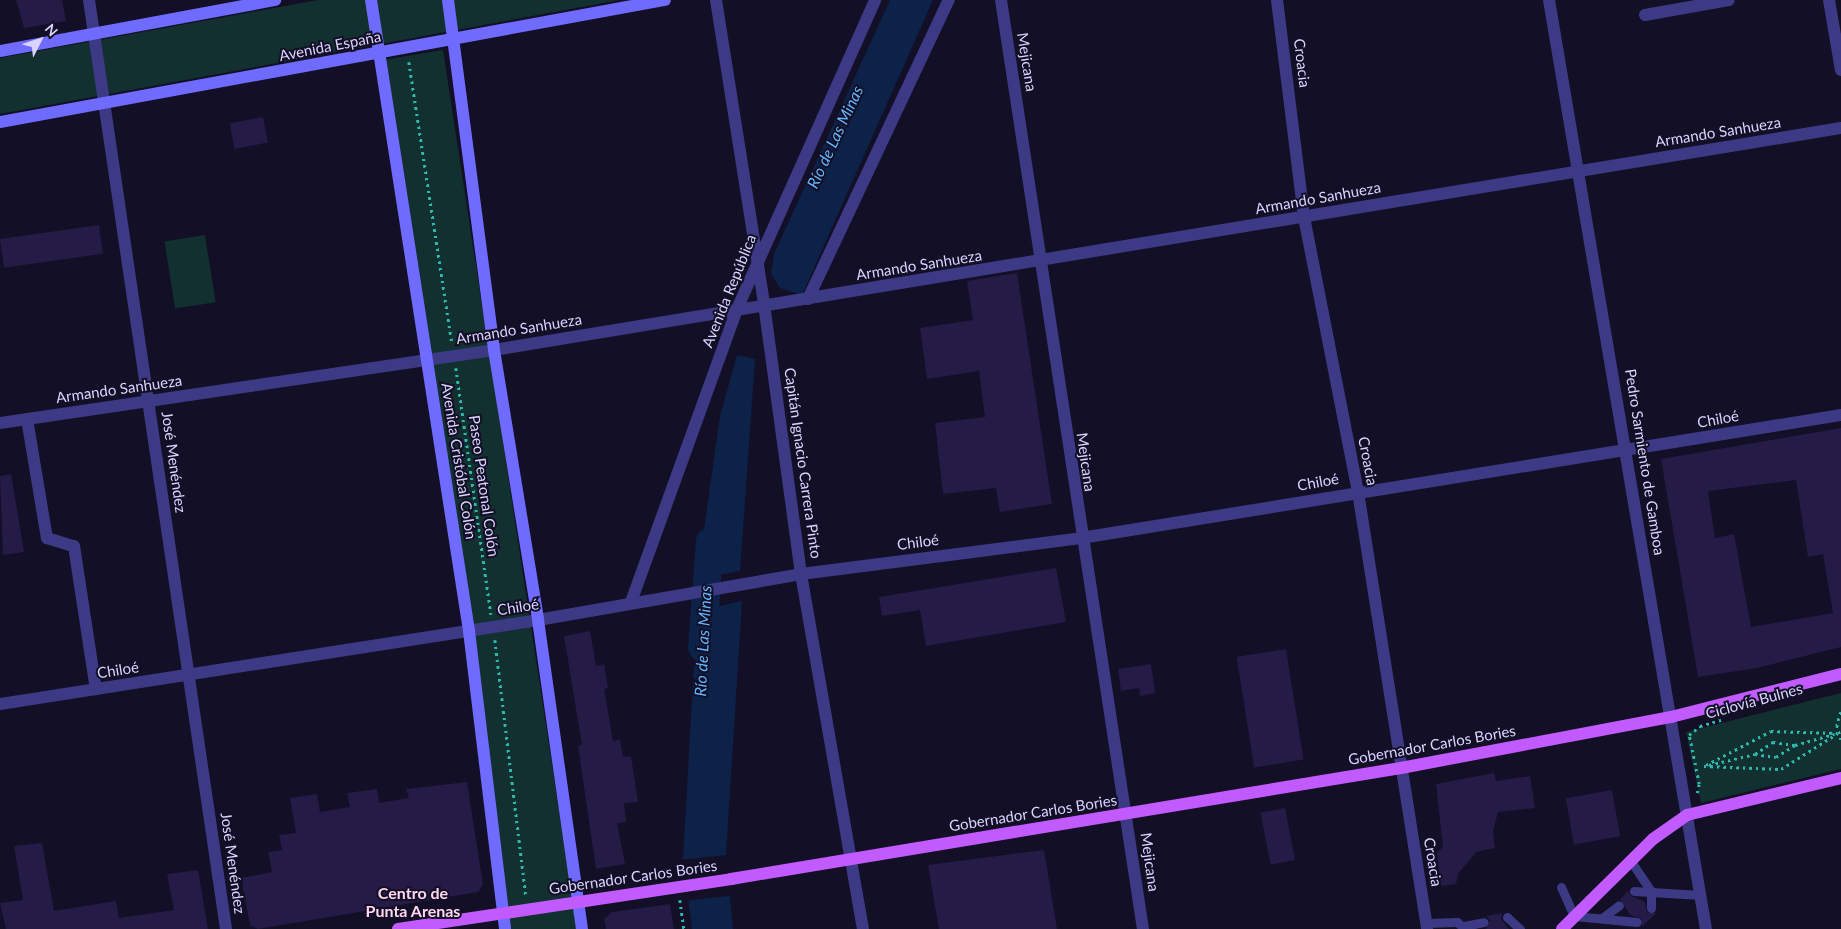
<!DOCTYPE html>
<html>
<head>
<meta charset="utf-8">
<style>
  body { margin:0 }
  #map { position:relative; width:1841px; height:929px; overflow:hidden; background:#130f26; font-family:Lato,sans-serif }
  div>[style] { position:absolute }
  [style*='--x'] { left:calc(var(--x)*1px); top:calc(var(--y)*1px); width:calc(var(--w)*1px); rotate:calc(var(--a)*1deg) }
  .green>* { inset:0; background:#12302f; transform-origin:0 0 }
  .water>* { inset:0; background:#0c2248 }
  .pier>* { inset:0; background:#130f26; transform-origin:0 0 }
  .river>* { height:28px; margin:-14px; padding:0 14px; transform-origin:14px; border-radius:14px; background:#0c2248 }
  .building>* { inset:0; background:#241b47; transform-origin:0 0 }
  .path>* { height:2.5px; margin-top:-1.25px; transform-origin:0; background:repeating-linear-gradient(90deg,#2fb8b0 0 2.5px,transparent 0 6.5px) }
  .service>* { height:9px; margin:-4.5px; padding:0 4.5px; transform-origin:4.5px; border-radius:4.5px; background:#3d3a85 }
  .minor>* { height:12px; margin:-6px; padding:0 6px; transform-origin:6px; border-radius:6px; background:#3d3a85 }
  .tertiary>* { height:12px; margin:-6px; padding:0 6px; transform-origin:6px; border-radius:6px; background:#3d3a85 }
  .secondary>* { height:12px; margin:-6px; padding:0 6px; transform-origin:6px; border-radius:6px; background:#6f6bff }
  .primary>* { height:12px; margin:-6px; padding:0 6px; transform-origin:6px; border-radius:6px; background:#c25bff }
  span { translate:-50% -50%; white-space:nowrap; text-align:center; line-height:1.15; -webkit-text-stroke:4px #130f26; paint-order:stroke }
  .street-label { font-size:15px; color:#d9d4ff }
  .water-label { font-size:16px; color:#62b6ff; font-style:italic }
  .neighbourhood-label { font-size:16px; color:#ffd6f0; font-weight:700 }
  .north { position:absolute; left:15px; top:15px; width:50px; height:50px; -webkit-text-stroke:4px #130f26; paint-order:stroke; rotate:49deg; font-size:14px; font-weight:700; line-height:20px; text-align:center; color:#d9d4ff }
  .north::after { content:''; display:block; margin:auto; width:18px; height:22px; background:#d9d4ff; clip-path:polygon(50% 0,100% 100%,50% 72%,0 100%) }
</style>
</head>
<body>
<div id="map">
  <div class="green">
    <div style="clip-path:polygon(318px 0,620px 0,0 114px,0 58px)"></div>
    <div style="clip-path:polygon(443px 50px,569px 876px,576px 929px,510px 929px,383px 60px)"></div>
    <div style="left:205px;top:235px;width:68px;height:41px;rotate:81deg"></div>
    <div style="clip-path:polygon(1841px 693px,1841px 769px,1701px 803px,1686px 732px)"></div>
  </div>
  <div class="water">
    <div style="clip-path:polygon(890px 0,933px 0,802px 295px,780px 288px,771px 274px,774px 254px)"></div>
    <div style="clip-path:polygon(737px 355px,755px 359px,740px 571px,697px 579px,720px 416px)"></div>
    <div style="clip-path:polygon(742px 601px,726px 854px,733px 929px,692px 929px,683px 859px,697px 611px)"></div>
  </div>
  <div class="pier">
    <div style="left:727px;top:855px;width:41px;height:45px;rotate:84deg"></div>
  </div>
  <div class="river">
    <div style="--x:702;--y:647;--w:106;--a:-85.7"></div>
  </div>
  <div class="building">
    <div style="clip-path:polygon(16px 0,62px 0,66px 21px,24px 28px)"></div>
    <div style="left:263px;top:117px;width:26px;height:34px;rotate:79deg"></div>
    <div style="left:99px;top:225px;width:29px;height:100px;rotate:82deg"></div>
    <div style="clip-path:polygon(1017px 273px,1052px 504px,1000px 512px,996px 488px,943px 494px,935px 423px,985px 417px,979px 371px,927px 379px,920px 328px,973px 320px,967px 281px)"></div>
    <div style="clip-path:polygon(evenodd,1841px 428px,1841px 647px,1757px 668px,1698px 677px,1661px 459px,1841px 428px,1796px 480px,1808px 557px,1823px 554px,1833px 613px,1751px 627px,1734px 534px,1715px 538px,1708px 491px,1796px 480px)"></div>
    <div style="clip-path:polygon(11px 474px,24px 552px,3px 555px,0 476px)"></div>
    <div style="clip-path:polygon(1056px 568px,1066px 622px,926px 646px,920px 610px,882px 616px,879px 597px)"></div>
    <div style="clip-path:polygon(590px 631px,596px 666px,604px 664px,608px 688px,604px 689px,613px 741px,620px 739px,623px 757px,631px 756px,638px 802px,624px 803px,626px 822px,617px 823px,625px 864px,596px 869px,578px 746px,582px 745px,564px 636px)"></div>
    <div style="left:1286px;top:649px;width:112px;height:50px;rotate:81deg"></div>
    <div style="clip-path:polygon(1151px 664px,1155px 693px,1140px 696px,1139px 688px,1121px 691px,1118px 669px)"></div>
    <div style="clip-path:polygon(1494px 773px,1496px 781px,1530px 776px,1535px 808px,1498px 812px,1493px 831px,1495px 848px,1476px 852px,1458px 874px,1456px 884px,1441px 886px,1437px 853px,1443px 847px,1436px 784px)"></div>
    <div style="clip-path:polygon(467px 782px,483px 885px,478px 892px,258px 929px,250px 925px,241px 878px,272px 872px,268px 852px,282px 850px,279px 835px,296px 833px,290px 798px,317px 794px,320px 812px,350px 807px,347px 793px,377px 789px,379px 803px,409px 798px,406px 789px)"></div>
    <div style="left:1612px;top:790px;width:47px;height:47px;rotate:80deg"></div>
    <div style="left:1285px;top:808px;width:53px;height:25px;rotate:79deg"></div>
    <div style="clip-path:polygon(42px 843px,54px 911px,116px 901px,119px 918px,174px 910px,167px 874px,198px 870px,208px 929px,6px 929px,0 903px,23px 900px,14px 846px)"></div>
    <div style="clip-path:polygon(1044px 850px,1057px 929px,939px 929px,928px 865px)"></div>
    <div style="clip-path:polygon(1628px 891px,1631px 896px,1645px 902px,1647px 913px,1656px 913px,1642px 927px,1642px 919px,1630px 915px,1620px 899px)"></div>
    <div style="clip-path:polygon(670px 904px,674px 929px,606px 929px,604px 919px,612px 912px)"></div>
    <div style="clip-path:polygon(1502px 913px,1501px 919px,1509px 929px,1486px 929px,1490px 921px,1487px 916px)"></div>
  </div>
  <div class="path">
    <div style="--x:409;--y:62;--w:284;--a:81.3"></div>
    <div style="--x:456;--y:368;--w:249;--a:81.9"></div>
    <div style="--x:495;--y:640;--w:257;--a:83.1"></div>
    <div style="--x:1841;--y:712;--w:14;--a:107"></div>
    <div style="--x:1837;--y:725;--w:15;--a:74"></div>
    <div style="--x:1755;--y:754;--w:21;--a:8"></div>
    <div style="--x:1776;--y:757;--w:22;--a:-32"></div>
    <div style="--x:1795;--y:745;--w:41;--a:-15.8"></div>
    <div style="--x:1706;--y:765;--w:73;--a:-27.6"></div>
    <div style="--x:1771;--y:731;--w:66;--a:1.7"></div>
    <div style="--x:1709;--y:765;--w:47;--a:-13.4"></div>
    <div style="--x:1755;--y:754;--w:22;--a:-34"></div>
    <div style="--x:1773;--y:742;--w:22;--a:8"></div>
    <div style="--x:1704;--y:766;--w:77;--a:2.2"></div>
    <div style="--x:1781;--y:769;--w:67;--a:-32.3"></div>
    <div style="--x:1697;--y:793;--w:9;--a:-77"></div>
    <div style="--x:1699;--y:784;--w:50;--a:-101.5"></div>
    <div style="--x:1689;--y:735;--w:14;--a:-39"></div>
    <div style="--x:1700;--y:726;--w:22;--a:-16"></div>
    <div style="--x:680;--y:900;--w:29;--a:82"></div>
  </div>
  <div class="service">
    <div style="--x:1630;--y:860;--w:37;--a:56"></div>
    <div style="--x:1651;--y:891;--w:17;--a:90"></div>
    <div style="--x:1561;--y:887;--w:32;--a:66"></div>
    <div style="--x:1574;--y:916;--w:63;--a:5.4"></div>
    <div style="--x:1634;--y:891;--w:67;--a:3.4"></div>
    <div style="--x:1507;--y:917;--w:18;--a:43"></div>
    <div style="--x:1602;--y:918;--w:21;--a:-37"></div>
    <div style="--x:1426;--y:923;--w:31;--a:-2"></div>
    <div style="--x:1457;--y:922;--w:11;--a:41"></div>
    <div style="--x:1464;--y:926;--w:20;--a:-11"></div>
  </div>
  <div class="minor">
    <div style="--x:89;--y:0;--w:939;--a:81.61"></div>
    <div style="--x:716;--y:0;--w:308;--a:81"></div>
    <div style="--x:764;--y:304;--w:273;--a:82.2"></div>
    <div style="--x:801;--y:574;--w:360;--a:80.1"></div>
    <div style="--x:1001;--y:0;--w:940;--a:81.31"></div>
    <div style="--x:1277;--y:0;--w:219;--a:82.9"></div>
    <div style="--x:1304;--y:217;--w:280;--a:78.9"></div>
    <div style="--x:1358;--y:492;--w:442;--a:81"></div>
    <div style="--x:1549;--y:0;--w:942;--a:80.41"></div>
    <div style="--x:1829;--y:0;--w:71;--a:80.3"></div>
    <div style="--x:1645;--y:15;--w:85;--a:-10.1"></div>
    <div style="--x:808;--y:299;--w:331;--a:-64.8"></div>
    <div style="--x:27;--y:419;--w:121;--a:80.5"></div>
    <div style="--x:47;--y:538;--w:28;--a:17"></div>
    <div style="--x:74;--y:546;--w:145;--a:81.3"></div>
    <div style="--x:0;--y:423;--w:499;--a:-8.4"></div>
    <div style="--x:494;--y:350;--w:1365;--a:-9.36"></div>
    <div style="--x:631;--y:602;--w:312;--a:-70.1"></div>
    <div style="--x:737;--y:309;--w:338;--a:-65.9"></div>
    <div style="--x:538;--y:620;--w:267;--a:-9.9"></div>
    <div style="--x:801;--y:574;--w:282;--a:-7.3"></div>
    <div style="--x:1081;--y:538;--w:770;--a:-9.19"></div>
  </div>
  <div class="tertiary">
    <div style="--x:0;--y:704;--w:545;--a:-8.87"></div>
  </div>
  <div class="secondary">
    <div style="--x:371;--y:0;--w:639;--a:81.17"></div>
    <div style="--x:469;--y:631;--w:300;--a:83.1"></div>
    <div style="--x:448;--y:0;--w:353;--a:82.5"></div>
    <div style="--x:494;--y:350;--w:274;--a:80.7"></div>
    <div style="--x:538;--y:620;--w:312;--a:81.9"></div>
    <div style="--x:0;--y:51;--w:280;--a:-10.5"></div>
    <div style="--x:0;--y:122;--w:676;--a:-10.4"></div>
  </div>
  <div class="primary">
    <div style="--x:398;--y:929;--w:337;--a:-8.5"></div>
    <div style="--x:731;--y:879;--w:679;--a:-9.41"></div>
    <div style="--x:1401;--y:768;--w:275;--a:-10.7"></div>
    <div style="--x:1671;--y:717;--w:175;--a:-14.2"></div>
    <div style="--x:1562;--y:929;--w:128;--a:-44.7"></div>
    <div style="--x:1653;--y:839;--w:42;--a:-35.2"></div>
    <div style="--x:1687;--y:815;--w:158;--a:-13.5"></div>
  </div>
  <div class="street-label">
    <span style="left:330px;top:46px;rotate:-11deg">Avenida España</span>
    <span style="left:1027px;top:62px;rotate:81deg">Mejicana</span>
    <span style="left:1302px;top:63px;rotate:83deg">Croacia</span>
    <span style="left:1718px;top:132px;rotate:-9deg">Armando Sanhueza</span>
    <span style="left:1318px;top:198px;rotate:-10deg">Armando Sanhueza</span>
    <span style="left:919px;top:265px;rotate:-9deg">Armando Sanhueza</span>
    <span style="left:729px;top:291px;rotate:-68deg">Avenida República</span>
    <span style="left:519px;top:329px;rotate:-9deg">Armando Sanhueza</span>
    <span style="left:119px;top:389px;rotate:-8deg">Armando Sanhueza</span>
    <span style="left:1718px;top:419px;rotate:-10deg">Chiloé</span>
    <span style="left:459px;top:461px;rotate:81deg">Avenida Cristóbal Colón</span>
    <span style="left:1368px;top:461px;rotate:79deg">Croacia</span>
    <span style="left:174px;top:462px;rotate:82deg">José Menéndez</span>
    <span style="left:1086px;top:462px;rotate:82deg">Mejicana</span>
    <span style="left:1645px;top:462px;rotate:81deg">Pedro Sarmiento de Gamboa</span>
    <span style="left:803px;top:463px;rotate:82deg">Capitán Ignacio Carrera Pinto</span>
    <span style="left:1318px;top:482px;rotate:-10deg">Chiloé</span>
    <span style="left:484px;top:486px;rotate:82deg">Paseo Peatonal Colón</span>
    <span style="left:918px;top:542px;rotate:-7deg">Chiloé</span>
    <span style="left:518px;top:607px;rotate:-9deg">Chiloé</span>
    <span style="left:118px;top:670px;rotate:-9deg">Chiloé</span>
    <span style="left:1754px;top:701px;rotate:-15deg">Ciclovía Bulnes</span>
    <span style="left:1432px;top:745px;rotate:-10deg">Gobernador Carlos Bories</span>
    <span style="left:1033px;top:813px;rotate:-9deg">Gobernador Carlos Bories</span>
    <span style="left:1150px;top:862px;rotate:82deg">Mejicana</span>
    <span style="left:1433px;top:862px;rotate:81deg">Croacia</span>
    <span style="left:233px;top:863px;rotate:82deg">José Menéndez</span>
    <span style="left:633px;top:877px;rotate:-8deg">Gobernador Carlos Bories</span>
  </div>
  <div class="water-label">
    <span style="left:835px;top:137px;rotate:-65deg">Río de Las Minas</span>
    <span style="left:703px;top:641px;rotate:-87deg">Río de Las Minas</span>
  </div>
  <div class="neighbourhood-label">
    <span style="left:413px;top:902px">Centro de<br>Punta Arenas</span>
  </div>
  <div class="north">N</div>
</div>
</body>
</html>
